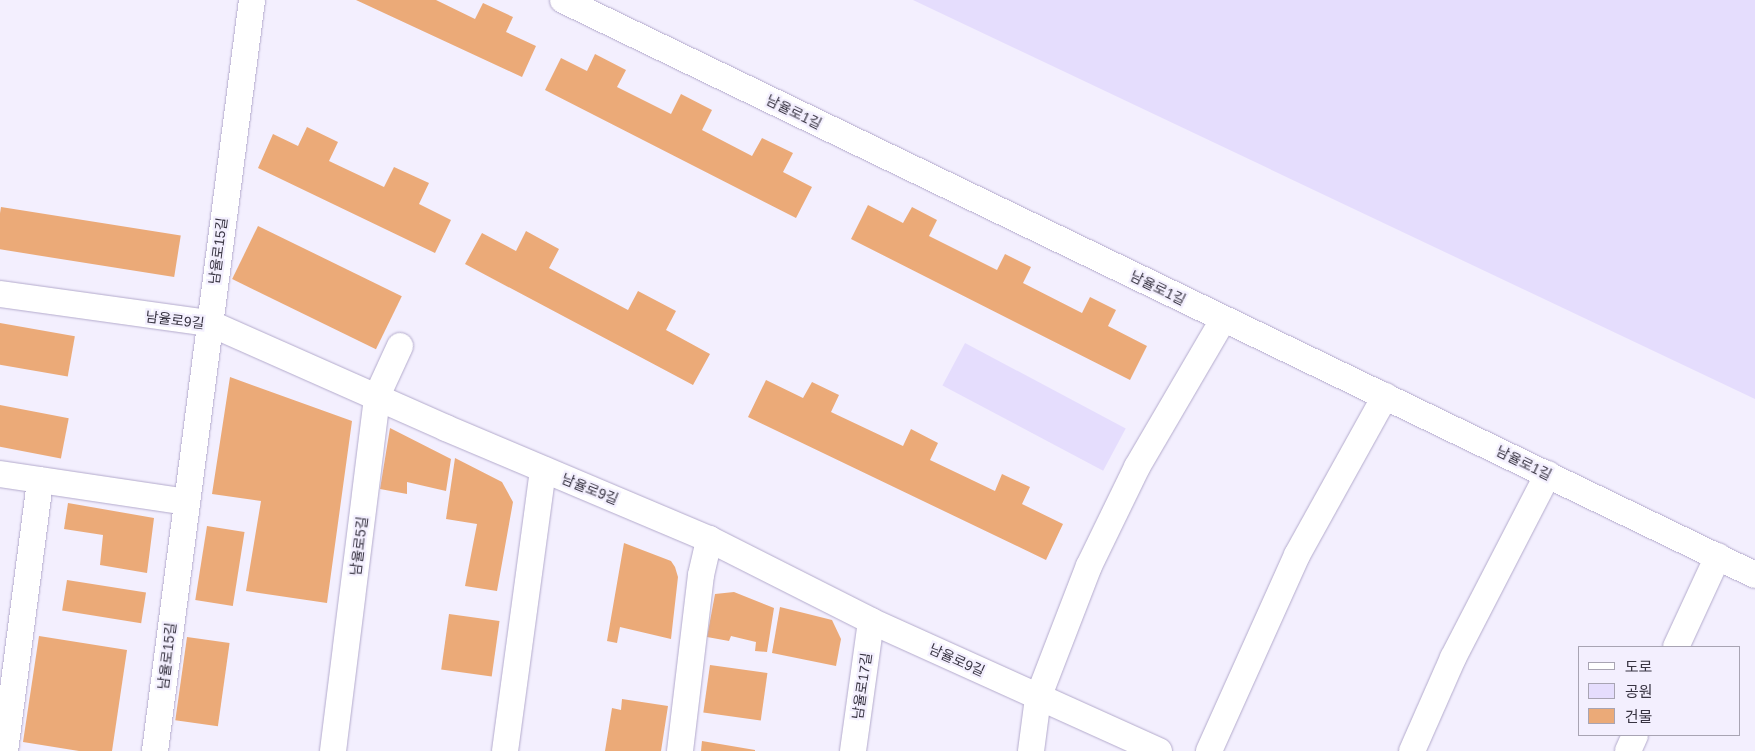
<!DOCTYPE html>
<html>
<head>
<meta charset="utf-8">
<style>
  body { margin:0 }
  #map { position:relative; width:1755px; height:751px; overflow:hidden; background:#f3effe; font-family:Helvetica,"Noto Sans KR",sans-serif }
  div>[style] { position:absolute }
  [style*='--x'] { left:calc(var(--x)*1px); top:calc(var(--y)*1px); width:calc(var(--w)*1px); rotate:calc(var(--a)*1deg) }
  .green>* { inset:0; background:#e5ddfd; transform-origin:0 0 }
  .building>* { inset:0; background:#ebaa78; transform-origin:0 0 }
  .roads { filter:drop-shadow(0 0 1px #b3aacc) drop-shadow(0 0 1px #b3aacc) }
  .minor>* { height:26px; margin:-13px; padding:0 13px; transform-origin:13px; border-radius:13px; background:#fff }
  span { translate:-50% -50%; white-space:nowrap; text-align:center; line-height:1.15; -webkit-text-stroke:4.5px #f3effe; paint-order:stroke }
  .street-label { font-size:14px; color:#383442 }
  .legend { position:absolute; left:1578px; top:646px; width:162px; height:90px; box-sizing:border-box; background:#f3effe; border:1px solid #a8a4b3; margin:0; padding:6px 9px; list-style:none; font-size:15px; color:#383442 }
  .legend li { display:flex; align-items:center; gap:10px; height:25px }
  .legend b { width:25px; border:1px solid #a8a4b3 }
</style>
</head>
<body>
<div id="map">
  <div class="green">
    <div style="clip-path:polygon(913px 0,1755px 0,1755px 399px)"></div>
    <div style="left:965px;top:343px;width:182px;height:48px;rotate:28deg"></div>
  </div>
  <div class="building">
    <div style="clip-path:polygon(356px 0,436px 0,475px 19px,483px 3px,513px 17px,506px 32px,536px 46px,522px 77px)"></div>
    <div style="clip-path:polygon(595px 54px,626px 70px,617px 87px,671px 114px,681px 94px,712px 110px,702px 130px,752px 156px,762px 138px,793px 153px,783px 172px,812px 187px,796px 218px,545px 90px,561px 58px,587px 71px)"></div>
    <div style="clip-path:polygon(307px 127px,338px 142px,329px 161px,384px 187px,394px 167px,429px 183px,419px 204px,451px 220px,435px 253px,258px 168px,273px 134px,298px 146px)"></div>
    <div style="clip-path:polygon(868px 205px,903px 223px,912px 207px,937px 220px,929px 236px,997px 270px,1005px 254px,1031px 267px,1023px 283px,1082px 313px,1090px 297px,1116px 310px,1108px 326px,1147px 346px,1130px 380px,851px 239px)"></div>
    <div style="left:1px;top:207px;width:182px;height:42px;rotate:9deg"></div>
    <div style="left:258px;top:226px;width:160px;height:59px;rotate:26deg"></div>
    <div style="clip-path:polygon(526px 231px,559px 249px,549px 268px,628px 310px,638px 291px,676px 311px,666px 330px,710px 354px,693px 385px,465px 264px,482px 233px,516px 251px)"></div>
    <div style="left:0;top:323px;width:76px;height:41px;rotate:10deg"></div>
    <div style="clip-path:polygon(230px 377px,352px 421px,327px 603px,246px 591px,261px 501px,212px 494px)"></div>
    <div style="clip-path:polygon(766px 380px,803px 398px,812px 382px,839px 395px,831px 412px,903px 446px,911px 429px,938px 443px,930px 460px,995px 491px,1002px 474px,1030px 487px,1022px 504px,1063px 524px,1046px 560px,748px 417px)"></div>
    <div style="left:0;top:405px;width:70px;height:41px;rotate:11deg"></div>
    <div style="clip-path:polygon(390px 428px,451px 459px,446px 491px,407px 482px,407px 494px,380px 489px)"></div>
    <div style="clip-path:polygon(455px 458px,502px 482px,513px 502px,497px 591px,465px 586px,477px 524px,446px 519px)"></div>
    <div style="clip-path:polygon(68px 503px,154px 518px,147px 573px,100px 565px,103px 535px,64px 529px)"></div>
    <div style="left:207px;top:526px;width:38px;height:75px;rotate:9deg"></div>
    <div style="clip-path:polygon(624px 543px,671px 561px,675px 567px,678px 577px,671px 639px,620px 627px,617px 643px,607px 641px)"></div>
    <div style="left:67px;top:580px;width:80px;height:31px;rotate:9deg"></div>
    <div style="clip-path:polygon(734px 592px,774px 608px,767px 652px,755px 651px,756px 642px,731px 636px,729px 641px,707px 637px,715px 594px)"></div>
    <div style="clip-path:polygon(780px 607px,832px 620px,841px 639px,836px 666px,772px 653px)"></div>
    <div style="left:449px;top:614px;width:51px;height:56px;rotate:8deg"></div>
    <div style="clip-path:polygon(39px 636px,127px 650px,112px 751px,79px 751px,23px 742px)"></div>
    <div style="left:187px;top:637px;width:43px;height:84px;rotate:8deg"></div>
    <div style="left:710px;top:665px;width:58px;height:48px;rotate:8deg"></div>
    <div style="clip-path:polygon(622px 699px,668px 706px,661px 751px,605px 751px,612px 708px,621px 710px)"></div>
    <div style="clip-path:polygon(702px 741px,755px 750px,755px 751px,701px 751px)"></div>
  </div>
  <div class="roads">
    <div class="minor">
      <div style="--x:563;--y:0;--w:1323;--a:25.75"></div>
      <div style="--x:0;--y:294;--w:211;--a:7.9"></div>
      <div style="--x:209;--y:323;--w:259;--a:23.9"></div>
      <div style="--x:446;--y:428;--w:285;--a:22.9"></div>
      <div style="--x:709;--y:539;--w:182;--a:26.8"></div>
      <div style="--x:871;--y:621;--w:316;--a:24.3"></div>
      <div style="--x:0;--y:474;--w:189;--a:8.5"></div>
      <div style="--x:1676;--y:647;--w:100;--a:-65.2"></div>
      <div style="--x:5;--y:751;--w:273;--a:-82.6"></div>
      <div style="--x:155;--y:751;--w:757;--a:-82.64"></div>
      <div style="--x:333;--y:751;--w:358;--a:-82.9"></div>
      <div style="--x:377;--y:396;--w:55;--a:-65.3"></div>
      <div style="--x:505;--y:751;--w:284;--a:-82.3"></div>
      <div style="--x:680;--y:751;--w:177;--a:-83.2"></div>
      <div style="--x:701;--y:575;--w:37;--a:-77"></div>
      <div style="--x:853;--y:751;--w:131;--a:-82.1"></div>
      <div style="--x:1031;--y:751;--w:53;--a:-82.5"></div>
      <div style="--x:1038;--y:698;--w:142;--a:-68.9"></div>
      <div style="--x:1089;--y:566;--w:110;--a:-64.1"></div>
      <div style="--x:1137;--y:467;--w:170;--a:-59.7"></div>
      <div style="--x:1209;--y:751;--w:215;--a:-65.8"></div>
      <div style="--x:1297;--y:555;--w:182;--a:-61"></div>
      <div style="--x:1412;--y:751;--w:102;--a:-66.2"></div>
      <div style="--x:1453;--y:658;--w:207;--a:-62.7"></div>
      <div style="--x:1628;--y:751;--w:17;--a:-66"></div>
    </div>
  </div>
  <div class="street-label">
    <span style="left:794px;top:112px;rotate:26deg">남율로1길</span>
    <span style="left:218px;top:251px;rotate:-83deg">남율로15길</span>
    <span style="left:1158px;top:288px;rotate:26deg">남율로1길</span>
    <span style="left:175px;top:320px;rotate:7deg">남율로9길</span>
    <span style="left:1524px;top:463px;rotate:26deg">남율로1길</span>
    <span style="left:590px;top:489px;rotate:22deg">남율로9길</span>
    <span style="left:359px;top:546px;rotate:-83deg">남율로5길</span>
    <span style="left:167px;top:656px;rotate:-83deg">남율로15길</span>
    <span style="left:957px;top:660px;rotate:24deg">남율로9길</span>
    <span style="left:862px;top:686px;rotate:-82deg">남율로17길</span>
  </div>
  <ul class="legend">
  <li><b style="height:6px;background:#fff"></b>도로</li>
  <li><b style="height:14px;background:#e5ddfd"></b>공원</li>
  <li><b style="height:14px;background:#ebaa78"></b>건물</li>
  </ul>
</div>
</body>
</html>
